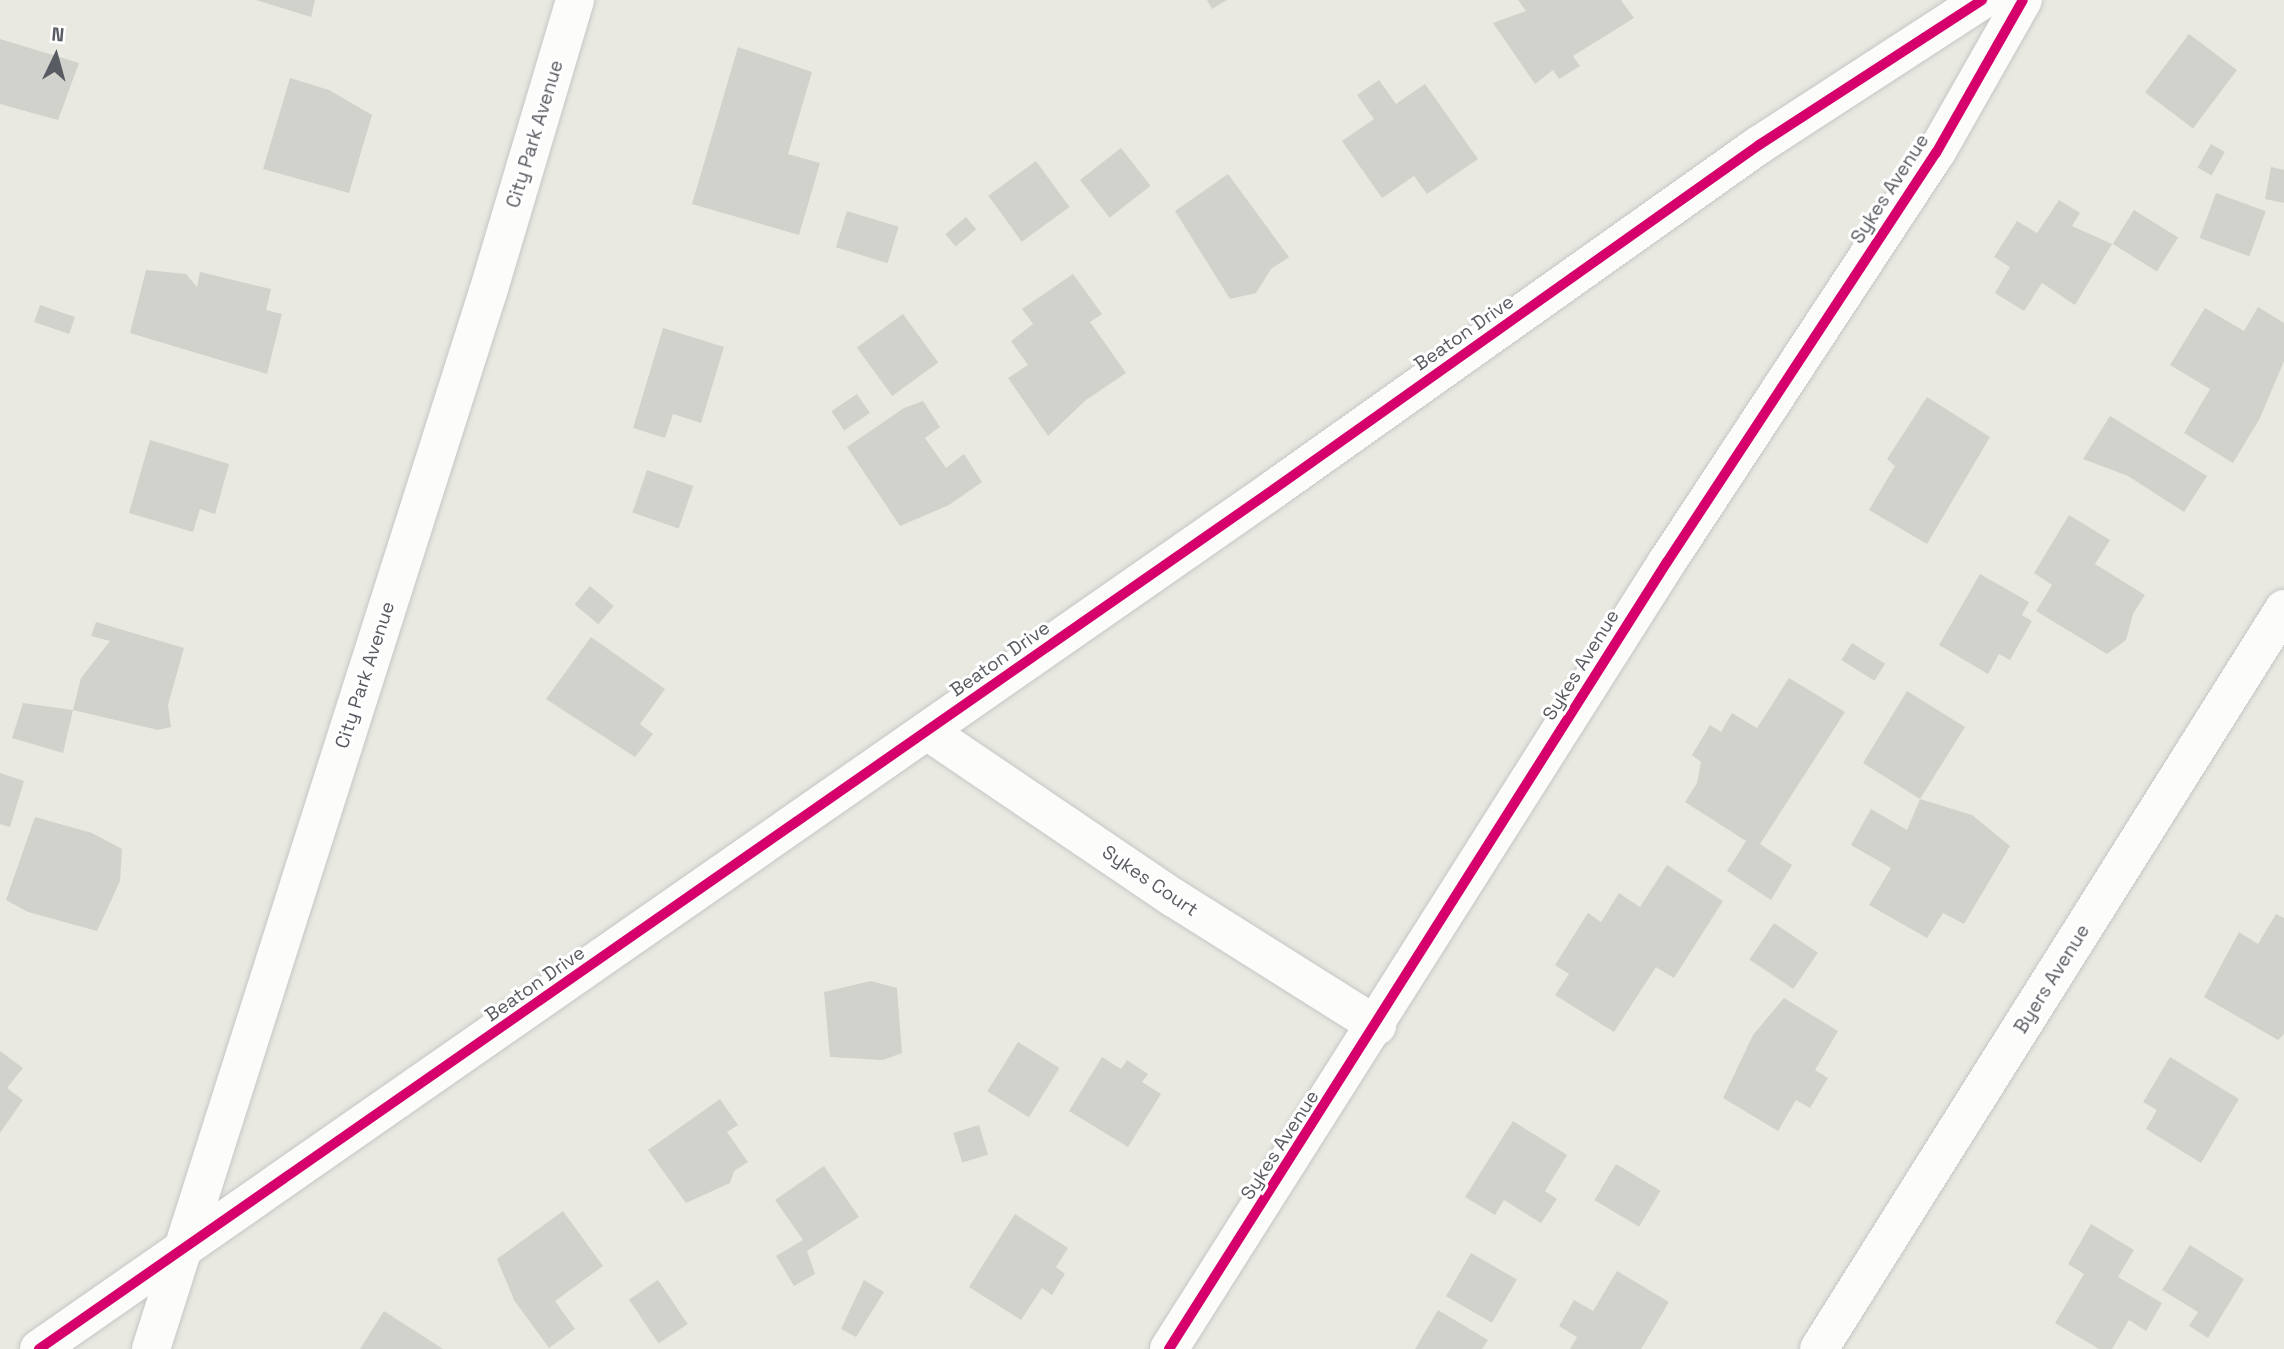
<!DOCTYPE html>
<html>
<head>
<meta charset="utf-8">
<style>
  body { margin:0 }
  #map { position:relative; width:2284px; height:1349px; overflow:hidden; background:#e9e9e2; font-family:"Space Grotesk",sans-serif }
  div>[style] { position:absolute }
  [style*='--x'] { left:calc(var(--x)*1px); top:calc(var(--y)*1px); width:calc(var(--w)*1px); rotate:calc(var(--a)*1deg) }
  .building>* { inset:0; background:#d2d2cd; transform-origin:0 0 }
  .roads { filter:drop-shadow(0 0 2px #c5c6c4) drop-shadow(0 0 2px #c5c6c4) }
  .minor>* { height:38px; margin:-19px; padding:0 19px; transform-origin:19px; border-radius:19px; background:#fcfcfb }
  .cycleway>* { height:10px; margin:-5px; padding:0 5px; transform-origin:5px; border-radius:5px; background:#d6006c }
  span { translate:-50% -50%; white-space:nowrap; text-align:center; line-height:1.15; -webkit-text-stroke:6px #fff; paint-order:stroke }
  .street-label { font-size:19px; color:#585b61 }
  .north { position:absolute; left:21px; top:21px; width:70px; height:70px; -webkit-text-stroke:5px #fff; paint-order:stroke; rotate:5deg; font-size:19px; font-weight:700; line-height:28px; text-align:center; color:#585b61 }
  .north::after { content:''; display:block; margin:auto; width:24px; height:32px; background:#585b61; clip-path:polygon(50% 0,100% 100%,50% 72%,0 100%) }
</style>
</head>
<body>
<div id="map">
  <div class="building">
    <div style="clip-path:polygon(256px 0,315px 0,311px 17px)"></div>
    <div style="clip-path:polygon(1207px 0,1227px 0,1212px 9px)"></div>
    <div style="clip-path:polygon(1518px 0,1621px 0,1634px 18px,1573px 56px,1580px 66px,1559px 79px,1553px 70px,1535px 84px,1493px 23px,1526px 11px)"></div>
    <div style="left:2189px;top:34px;width:60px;height:73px;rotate:37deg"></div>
    <div style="clip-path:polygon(0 39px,79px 63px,58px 120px,0 104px)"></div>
    <div style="clip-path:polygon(738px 47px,812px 72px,788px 154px,820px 163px,799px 235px,692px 204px)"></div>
    <div style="clip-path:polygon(290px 78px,329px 90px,372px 115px,349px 193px,263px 169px)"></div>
    <div style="clip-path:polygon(1379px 80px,1396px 104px,1425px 84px,1478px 159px,1427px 194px,1414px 176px,1382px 198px,1342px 141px,1374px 119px,1357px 95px)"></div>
    <div style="left:2211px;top:144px;width:16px;height:27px;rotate:30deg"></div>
    <div style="left:1121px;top:148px;width:48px;height:52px;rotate:52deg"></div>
    <div style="left:1036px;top:161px;width:57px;height:59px;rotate:54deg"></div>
    <div style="clip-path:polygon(2271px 167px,2284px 170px,2284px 203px,2265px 199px)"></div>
    <div style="clip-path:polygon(1228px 174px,1289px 257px,1271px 269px,1256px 293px,1230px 299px,1175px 211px)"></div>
    <div style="left:2216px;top:193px;width:53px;height:48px;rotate:20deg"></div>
    <div style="clip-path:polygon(2059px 200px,2080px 213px,2072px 226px,2112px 244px,2075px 305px,2042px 283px,2024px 311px,1995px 293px,2010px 267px,1994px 257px,2017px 221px,2037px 233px)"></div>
    <div style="left:2134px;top:210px;width:52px;height:40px;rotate:32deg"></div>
    <div style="left:847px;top:211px;width:54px;height:38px;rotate:17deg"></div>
    <div style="left:966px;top:217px;width:16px;height:27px;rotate:50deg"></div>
    <div style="clip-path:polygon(146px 270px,186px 274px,197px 287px,200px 272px,271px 289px,266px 310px,282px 314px,267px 374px,130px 333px)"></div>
    <div style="clip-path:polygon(1073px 274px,1102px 314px,1090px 322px,1126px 373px,1086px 400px,1048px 436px,1008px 378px,1028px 365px,1011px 341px,1033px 324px,1022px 309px)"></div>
    <div style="left:40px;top:305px;width:37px;height:18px;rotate:19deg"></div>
    <div style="clip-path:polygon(2258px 307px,2284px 323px,2284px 361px,2260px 418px,2233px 463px,2184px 433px,2210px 389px,2170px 365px,2205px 308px,2244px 331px)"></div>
    <div style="left:903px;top:314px;width:60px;height:57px;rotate:54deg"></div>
    <div style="clip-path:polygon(663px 328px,724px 347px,701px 423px,673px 414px,665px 438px,633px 428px)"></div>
    <div style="left:857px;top:394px;width:23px;height:31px;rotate:56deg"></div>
    <div style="clip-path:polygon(1927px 397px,1990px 437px,1927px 544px,1869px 510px,1895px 466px,1887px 459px)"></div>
    <div style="clip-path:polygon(923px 401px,940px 427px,925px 438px,946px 468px,964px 454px,982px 482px,949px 505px,900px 526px,847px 447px,904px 408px)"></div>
    <div style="clip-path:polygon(2110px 416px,2207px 476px,2184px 512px,2128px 476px,2083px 459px)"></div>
    <div style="clip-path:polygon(150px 440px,229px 464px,215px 514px,200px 509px,193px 532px,129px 513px)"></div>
    <div style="left:647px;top:470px;width:49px;height:45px;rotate:19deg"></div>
    <div style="clip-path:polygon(2069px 515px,2110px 540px,2095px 564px,2145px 595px,2133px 614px,2126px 640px,2107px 654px,2036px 611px,2052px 585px,2034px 573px)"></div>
    <div style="clip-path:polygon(1980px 574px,2029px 602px,2022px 615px,2032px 621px,2010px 660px,1999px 654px,1988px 674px,1939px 645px)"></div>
    <div style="left:590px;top:586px;width:31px;height:24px;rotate:40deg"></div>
    <div style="clip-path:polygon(96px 622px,184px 648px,168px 705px,171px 727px,158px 730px,73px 710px,63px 753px,12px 738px,23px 703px,73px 710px,81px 678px,110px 641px,91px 636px)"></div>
    <div style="clip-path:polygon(591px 637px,665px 689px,640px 724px,653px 734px,635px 757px,546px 699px)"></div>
    <div style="left:1852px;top:643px;width:39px;height:20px;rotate:32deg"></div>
    <div style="clip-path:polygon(1789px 678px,1845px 712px,1760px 844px,1792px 865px,1771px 900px,1727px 871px,1746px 841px,1685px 802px,1697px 783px,1701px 762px,1692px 755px,1710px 725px,1721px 732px,1732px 713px,1757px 728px)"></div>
    <div style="clip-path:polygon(1907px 691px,1965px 727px,1920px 799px,1972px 815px,2010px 846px,1964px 924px,1943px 913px,1927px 938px,1869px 905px,1891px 868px,1851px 845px,1871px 809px,1907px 830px,1920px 799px,1863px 763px)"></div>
    <div style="clip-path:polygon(0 773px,24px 781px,10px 827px,0 824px)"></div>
    <div style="clip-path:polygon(35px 817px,92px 833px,122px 849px,120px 881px,97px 931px,28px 912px,6px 900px)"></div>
    <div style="clip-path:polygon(1667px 865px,1723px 901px,1674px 978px,1656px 967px,1614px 1032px,1555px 995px,1569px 974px,1555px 965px,1588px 913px,1601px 922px,1619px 893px,1640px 907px)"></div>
    <div style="clip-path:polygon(2276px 914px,2284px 918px,2284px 1034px,2278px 1040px,2204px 997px,2239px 932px,2258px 944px)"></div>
    <div style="left:1774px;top:923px;width:53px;height:44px;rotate:34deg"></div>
    <div style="clip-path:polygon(871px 981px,897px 988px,902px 1053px,883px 1060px,830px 1057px,824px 992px)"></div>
    <div style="clip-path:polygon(1784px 998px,1838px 1031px,1815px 1070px,1828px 1078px,1810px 1108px,1796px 1100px,1778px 1131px,1723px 1098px,1753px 1035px)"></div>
    <div style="left:1018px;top:1042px;width:49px;height:58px;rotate:32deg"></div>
    <div style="clip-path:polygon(0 1051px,23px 1068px,7px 1088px,23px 1100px,0 1133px)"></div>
    <div style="clip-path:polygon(1102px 1057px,1121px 1069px,1127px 1060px,1148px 1074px,1142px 1082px,1161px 1094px,1128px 1147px,1069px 1111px)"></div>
    <div style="clip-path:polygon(2170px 1057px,2239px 1099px,2201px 1163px,2146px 1129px,2157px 1110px,2143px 1102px)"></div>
    <div style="clip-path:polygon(720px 1099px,738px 1125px,727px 1132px,748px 1162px,734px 1171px,730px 1183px,686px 1203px,648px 1150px)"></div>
    <div style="clip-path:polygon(1513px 1121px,1567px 1155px,1545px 1191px,1557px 1199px,1541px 1223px,1504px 1200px,1495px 1215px,1465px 1197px)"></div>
    <div style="left:979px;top:1125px;width:31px;height:27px;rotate:73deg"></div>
    <div style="left:1616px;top:1164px;width:52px;height:42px;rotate:31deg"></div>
    <div style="clip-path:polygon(824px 1166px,859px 1217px,807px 1251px,815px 1274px,794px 1286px,776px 1256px,803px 1240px,775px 1200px)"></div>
    <div style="clip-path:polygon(563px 1211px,603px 1266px,555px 1301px,575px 1329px,549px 1348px,514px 1300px,497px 1259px)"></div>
    <div style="clip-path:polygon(1015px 1214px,1068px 1248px,1056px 1267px,1065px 1274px,1052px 1295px,1042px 1288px,1021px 1320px,969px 1287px)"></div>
    <div style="clip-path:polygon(2091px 1224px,2134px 1250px,2118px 1277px,2162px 1303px,2146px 1331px,2129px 1320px,2112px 1349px,2099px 1349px,2055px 1323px,2084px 1274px,2068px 1264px)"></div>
    <div style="clip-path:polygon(2190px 1245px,2244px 1279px,2208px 1338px,2189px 1326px,2198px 1312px,2162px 1290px)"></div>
    <div style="left:1471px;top:1253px;width:53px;height:50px;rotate:30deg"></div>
    <div style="clip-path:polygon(1617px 1271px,1669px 1302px,1641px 1349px,1570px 1349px,1577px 1337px,1559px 1326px,1574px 1300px,1593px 1311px)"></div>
    <div style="left:658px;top:1280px;width:53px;height:35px;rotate:56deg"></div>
    <div style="clip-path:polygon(864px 1280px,884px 1292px,856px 1337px,841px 1329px)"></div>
    <div style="clip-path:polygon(1438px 1310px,1488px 1340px,1482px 1349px,1415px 1349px)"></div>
    <div style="clip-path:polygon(384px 1311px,443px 1349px,360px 1349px)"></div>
  </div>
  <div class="roads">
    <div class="minor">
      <div style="--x:927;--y:731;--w:298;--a:34.1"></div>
      <div style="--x:1174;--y:898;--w:240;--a:32.2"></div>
      <div style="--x:39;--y:1349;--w:1505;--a:-34.85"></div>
      <div style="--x:1274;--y:489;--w:595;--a:-35.35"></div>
      <div style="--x:1759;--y:145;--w:266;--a:-33"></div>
      <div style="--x:151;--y:1349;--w:1109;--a:-72.32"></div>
      <div style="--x:488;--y:292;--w:305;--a:-73.4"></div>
      <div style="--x:1169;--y:1349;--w:931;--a:-57.68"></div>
      <div style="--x:1667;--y:562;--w:490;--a:-56.7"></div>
      <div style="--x:1936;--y:153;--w:176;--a:-60.4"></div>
      <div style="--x:1819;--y:1349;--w:874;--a:-57.86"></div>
    </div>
  </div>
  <div class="cycleway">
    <div style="--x:39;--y:1349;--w:1505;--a:-34.85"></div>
    <div style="--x:1274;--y:489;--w:595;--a:-35.35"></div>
    <div style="--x:1759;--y:145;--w:266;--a:-33"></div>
    <div style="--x:1169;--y:1349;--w:931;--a:-57.68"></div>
    <div style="--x:1667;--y:562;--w:490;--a:-56.7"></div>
    <div style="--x:1936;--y:153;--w:176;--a:-60.4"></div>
  </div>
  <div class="street-label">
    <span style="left:535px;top:134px;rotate:-73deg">City Park Avenue</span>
    <span style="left:1890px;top:189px;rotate:-57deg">Sykes Avenue</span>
    <span style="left:1464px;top:333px;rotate:-35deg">Beaton Drive</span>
    <span style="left:1000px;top:659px;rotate:-35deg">Beaton Drive</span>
    <span style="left:1581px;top:665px;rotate:-58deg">Sykes Avenue</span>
    <span style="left:365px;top:675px;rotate:-72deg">City Park Avenue</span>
    <span style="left:1150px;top:881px;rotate:34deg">Sykes Court</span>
    <span style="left:2052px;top:979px;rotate:-58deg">Byers Avenue</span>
    <span style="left:535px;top:984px;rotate:-35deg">Beaton Drive</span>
    <span style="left:1280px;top:1145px;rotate:-57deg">Sykes Avenue</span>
  </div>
  <div class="north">N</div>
</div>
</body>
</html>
